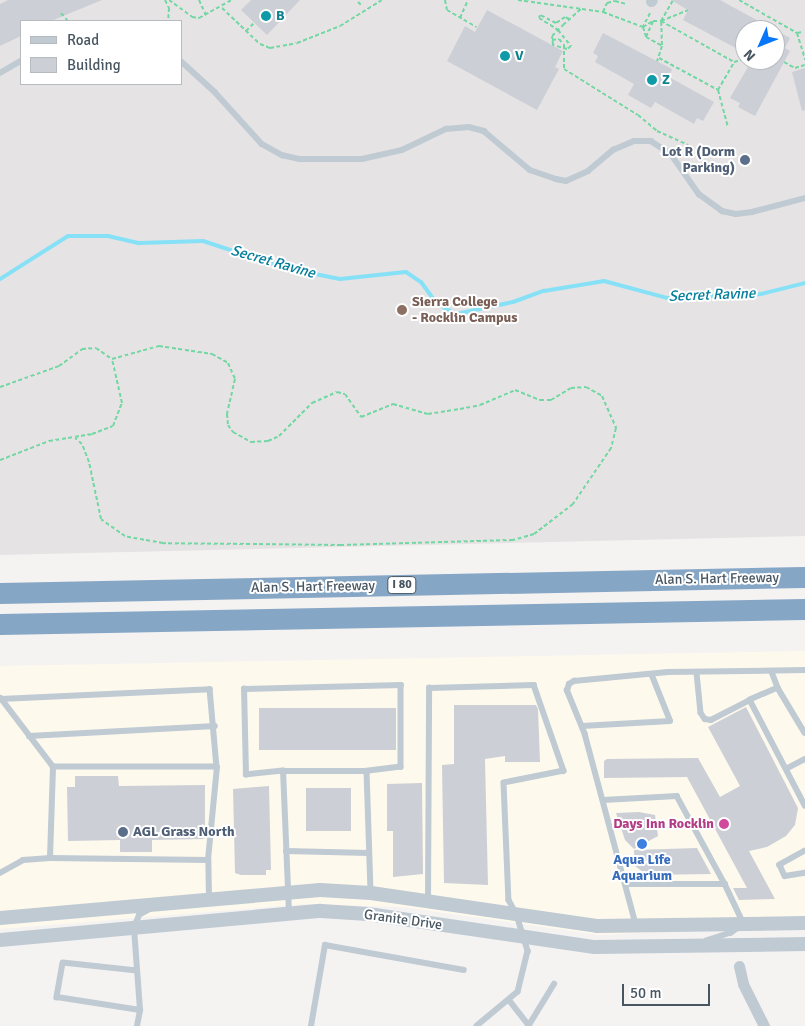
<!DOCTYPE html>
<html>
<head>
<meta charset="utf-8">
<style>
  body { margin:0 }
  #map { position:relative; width:805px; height:1026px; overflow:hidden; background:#f5f2f2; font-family:Signika,sans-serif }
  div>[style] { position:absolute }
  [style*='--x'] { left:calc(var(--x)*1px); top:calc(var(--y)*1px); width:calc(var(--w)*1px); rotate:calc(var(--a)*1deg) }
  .commercial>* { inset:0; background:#fef9ed }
  .education>* { inset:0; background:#e6e3e4 }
  .stream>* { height:4px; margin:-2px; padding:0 2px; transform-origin:2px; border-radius:2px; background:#87e1f6 }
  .building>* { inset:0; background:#cccfd5; transform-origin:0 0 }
  .path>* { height:2px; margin-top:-1px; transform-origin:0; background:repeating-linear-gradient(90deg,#72d7a3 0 4px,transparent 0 6.5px) }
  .service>* { height:5.5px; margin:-2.75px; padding:0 2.75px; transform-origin:2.75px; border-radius:2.75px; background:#bfcad3 }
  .minor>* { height:11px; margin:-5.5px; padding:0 5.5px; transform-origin:5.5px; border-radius:5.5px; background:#bfcad3 }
  .tertiary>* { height:14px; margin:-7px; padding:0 7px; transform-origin:7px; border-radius:7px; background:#bfcad3 }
  .motorway>* { height:21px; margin:-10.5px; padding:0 10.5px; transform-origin:10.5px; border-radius:10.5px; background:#86a6c5 }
  .dots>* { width:14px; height:14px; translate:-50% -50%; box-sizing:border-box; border:2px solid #fff; border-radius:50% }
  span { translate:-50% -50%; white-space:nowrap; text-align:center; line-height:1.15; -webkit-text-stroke:4px #fff; paint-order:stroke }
  .shield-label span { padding:1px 4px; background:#fff; border:1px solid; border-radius:4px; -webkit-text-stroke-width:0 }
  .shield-label { font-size:12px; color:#485662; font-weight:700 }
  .culture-label { font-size:14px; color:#0d838f; font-weight:700 }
  .left { translate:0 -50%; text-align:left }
  .service-label { font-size:14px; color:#4e5e75; font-weight:700 }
  .right { translate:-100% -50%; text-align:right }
  .education-label { font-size:14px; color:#785e54; font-weight:700 }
  .street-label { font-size:14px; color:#485662 }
  .hotel-label { font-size:14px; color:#b23c85; font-weight:700 }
  .shop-label { font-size:14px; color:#366cbe; font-weight:700 }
  .water-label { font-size:15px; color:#037e9b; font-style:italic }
  .legend { position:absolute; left:20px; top:20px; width:162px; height:65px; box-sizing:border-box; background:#fff; border:1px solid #b6bbc0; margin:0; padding:6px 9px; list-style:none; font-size:15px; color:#485662 }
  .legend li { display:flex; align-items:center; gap:10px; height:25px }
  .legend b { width:25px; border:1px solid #b6bbc0 }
  .north { position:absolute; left:735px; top:20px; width:50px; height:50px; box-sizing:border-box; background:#fff; border:1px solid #b6bbc0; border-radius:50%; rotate:226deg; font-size:14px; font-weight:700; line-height:20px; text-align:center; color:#485662 }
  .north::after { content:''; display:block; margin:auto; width:18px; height:22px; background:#0776fa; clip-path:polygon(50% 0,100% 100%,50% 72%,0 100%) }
  .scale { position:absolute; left:622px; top:984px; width:88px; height:22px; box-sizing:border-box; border:2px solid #485662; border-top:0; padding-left:6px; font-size:15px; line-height:18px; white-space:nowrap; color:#485662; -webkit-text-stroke:4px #fff; paint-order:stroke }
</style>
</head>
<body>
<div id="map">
  <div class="commercial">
    <div style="clip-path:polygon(805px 651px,805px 924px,600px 935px,401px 907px,306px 904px,0 929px,0 666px)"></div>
  </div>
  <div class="education">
    <div style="clip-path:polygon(evenodd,0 0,805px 0,805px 536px,0 555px,0 0,21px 21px,181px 21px,181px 84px,21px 84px,21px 21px,0 0,745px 30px,775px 30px,775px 60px,745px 60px,745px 30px)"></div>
  </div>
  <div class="stream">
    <div style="--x:0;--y:279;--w:80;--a:-32.3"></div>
    <div style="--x:68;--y:236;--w:40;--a:0"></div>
    <div style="--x:108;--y:236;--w:32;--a:13"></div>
    <div style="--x:139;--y:243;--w:64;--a:-1.8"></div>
    <div style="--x:203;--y:241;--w:86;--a:18.2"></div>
    <div style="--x:285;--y:268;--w:56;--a:11.3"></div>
    <div style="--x:340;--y:279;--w:66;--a:-6.1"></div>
    <div style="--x:406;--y:272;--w:18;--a:34"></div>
    <div style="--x:421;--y:282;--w:26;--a:54"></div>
    <div style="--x:436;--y:303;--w:23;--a:29"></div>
    <div style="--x:456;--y:314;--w:58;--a:-11.9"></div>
    <div style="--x:513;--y:302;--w:33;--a:-20"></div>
    <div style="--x:544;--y:291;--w:61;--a:-9.5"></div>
    <div style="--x:604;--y:281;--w:65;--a:15.1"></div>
    <div style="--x:667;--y:298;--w:94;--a:-2.4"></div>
    <div style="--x:761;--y:294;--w:45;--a:-14"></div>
  </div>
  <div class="building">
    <div style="clip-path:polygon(8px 0,102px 0,51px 21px,21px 21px,21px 36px,0 46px,0 4px)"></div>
    <div style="clip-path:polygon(251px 0,300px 0,267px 35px,241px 10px)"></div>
    <div style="clip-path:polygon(671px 0,720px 0,775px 30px,745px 30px,745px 53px,683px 20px,688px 10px)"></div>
    <div style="clip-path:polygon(487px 10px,563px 51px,555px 67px,559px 69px,537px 110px,447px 61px,465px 26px,475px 32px)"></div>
    <div style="clip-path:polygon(775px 30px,790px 38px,785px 48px,790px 51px,755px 116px,738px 107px,740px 103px,730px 98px,752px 60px,775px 60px)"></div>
    <div style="clip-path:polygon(603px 33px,672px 69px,669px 77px,714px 102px,703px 121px,697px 118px,694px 124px,655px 102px,651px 108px,628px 95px,634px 84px,595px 62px,598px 56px,593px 53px)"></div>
    <div style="clip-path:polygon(805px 68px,805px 110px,802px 111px,792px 72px)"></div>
    <div style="clip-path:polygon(454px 705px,536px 705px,538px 709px,540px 762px,505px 762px,505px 756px,485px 759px,488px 885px,444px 883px,442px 765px,454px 764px)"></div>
    <div style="clip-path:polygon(746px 707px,798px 808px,795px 825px,786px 836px,767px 847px,749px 851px,775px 899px,739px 900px,733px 888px,747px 888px,687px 777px,604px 778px,604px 761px,607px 759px,698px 758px,720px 797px,740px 786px,708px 727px)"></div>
    <div style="left:396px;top:708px;width:42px;height:137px;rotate:90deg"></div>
    <div style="clip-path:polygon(75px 776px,118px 776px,119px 786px,205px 785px,205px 839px,152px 840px,152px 852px,120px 852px,120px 840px,68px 841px,67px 787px,75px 787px)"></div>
    <div style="clip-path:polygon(422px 783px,423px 874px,393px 877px,393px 831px,387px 831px,387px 784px)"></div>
    <div style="clip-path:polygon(269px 786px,271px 870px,266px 870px,266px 875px,241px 875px,235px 873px,233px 789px)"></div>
    <div style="left:306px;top:788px;width:45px;height:43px"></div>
    <div style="clip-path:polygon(639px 812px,655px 815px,658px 836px,634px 849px,625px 840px,616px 813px)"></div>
    <div style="clip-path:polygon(697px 848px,711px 874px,647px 875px,635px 866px,634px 850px)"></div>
  </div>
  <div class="path">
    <div style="--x:165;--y:0;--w:9;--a:63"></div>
    <div style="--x:169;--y:8;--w:13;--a:94"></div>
    <div style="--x:169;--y:0;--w:29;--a:36"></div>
    <div style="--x:192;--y:17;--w:7;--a:8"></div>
    <div style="--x:199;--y:18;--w:38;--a:-29"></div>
    <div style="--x:199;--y:0;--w:17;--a:65"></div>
    <div style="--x:445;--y:0;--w:10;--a:79"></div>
    <div style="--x:447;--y:10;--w:34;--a:30"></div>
    <div style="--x:518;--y:0;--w:86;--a:8"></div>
    <div style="--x:603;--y:12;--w:43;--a:20.6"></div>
    <div style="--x:643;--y:27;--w:12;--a:-31"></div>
    <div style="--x:739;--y:0;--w:67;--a:29.6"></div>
    <div style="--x:797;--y:33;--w:28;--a:73"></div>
    <div style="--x:358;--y:2;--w:4;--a:45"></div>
    <div style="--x:222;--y:8;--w:52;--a:43.5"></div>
    <div style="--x:260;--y:44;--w:11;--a:22"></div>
    <div style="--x:270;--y:48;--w:27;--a:-10"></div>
    <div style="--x:297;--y:43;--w:46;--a:-21.6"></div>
    <div style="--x:340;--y:26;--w:49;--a:-31.8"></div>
    <div style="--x:603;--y:12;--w:10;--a:-66"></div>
    <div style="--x:607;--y:3;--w:8;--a:-14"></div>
    <div style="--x:615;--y:1;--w:11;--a:15"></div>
    <div style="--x:61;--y:13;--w:11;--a:49"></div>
    <div style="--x:650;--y:13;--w:16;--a:117"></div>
    <div style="--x:643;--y:27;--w:10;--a:73"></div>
    <div style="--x:646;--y:37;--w:18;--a:29"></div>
    <div style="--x:662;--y:46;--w:16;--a:108"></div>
    <div style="--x:460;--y:18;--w:20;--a:-66"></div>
    <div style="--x:569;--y:19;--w:4;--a:-153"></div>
    <div style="--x:565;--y:17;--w:11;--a:146"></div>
    <div style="--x:556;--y:23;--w:18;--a:-153"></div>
    <div style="--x:540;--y:15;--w:3;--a:108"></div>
    <div style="--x:539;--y:18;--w:22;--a:32"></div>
    <div style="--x:558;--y:30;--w:21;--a:51"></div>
    <div style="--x:571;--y:46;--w:5;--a:143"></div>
    <div style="--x:567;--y:49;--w:15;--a:-164"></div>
    <div style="--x:553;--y:45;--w:9;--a:-96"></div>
    <div style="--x:552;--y:36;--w:16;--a:-45"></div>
    <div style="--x:563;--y:25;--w:24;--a:-42"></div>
    <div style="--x:83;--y:21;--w:9;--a:0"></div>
    <div style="--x:661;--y:21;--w:29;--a:-22"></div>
    <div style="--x:246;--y:31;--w:11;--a:-45"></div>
    <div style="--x:797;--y:33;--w:5;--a:-11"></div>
    <div style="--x:646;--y:37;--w:17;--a:-66"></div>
    <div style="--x:653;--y:21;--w:8;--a:0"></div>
    <div style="--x:661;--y:21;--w:84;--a:29.3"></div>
    <div style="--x:734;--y:62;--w:11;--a:-15"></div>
    <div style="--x:552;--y:40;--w:7;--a:-8"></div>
    <div style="--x:559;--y:39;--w:8;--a:50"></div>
    <div style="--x:564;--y:45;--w:24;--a:90"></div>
    <div style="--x:564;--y:69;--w:87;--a:31.9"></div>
    <div style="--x:638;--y:115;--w:25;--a:40"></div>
    <div style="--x:657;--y:131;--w:34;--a:24"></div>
    <div style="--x:662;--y:45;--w:24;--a:-92"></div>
    <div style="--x:661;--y:21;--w:24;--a:-60"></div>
    <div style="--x:659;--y:58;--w:67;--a:28.5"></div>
    <div style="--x:718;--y:90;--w:38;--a:75"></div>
    <div style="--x:784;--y:62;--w:13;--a:29"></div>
    <div style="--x:795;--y:68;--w:10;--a:-17"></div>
    <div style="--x:718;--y:90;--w:32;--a:-60"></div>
    <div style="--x:0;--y:387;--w:63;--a:-19.6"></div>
    <div style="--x:59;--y:366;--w:29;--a:-36"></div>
    <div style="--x:82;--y:349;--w:14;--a:-4"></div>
    <div style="--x:96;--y:348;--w:19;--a:35"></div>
    <div style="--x:0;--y:460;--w:53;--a:-21.2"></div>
    <div style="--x:49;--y:441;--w:44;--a:-9.2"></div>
    <div style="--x:92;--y:434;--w:22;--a:-21"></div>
    <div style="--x:113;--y:426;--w:25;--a:-69"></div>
    <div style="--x:122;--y:403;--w:45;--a:-102.8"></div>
    <div style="--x:112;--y:359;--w:49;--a:-15.5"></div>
    <div style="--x:159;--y:346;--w:54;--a:8.6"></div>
    <div style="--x:212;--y:354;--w:18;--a:29"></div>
    <div style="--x:228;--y:363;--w:17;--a:66"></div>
    <div style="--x:235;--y:379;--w:36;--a:103"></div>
    <div style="--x:227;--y:414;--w:11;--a:85"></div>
    <div style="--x:228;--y:425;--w:9;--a:54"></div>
    <div style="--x:233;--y:432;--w:21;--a:29"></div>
    <div style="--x:251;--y:442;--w:17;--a:-3"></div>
    <div style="--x:268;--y:441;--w:12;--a:-24"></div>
    <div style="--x:279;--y:436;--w:47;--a:-45"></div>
    <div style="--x:312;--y:403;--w:27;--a:-24"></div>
    <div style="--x:337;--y:392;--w:8;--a:14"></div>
    <div style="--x:345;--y:394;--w:28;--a:55"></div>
    <div style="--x:361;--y:417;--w:35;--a:-22"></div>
    <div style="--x:393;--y:404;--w:36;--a:16"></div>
    <div style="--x:428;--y:414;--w:32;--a:-9"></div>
    <div style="--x:460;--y:409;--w:20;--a:-11"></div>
    <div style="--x:480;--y:405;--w:38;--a:-23"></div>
    <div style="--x:515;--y:390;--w:27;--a:22"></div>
    <div style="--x:540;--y:400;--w:11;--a:0"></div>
    <div style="--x:551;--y:400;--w:23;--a:-31"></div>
    <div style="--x:571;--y:388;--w:15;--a:-4"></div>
    <div style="--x:586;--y:387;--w:18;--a:29"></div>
    <div style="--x:602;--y:396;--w:35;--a:66"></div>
    <div style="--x:616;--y:428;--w:21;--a:104"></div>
    <div style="--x:611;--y:448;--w:68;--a:124.2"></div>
    <div style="--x:573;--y:504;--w:49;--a:142.4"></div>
    <div style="--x:534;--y:534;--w:22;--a:164"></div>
    <div style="--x:513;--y:540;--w:172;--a:178.3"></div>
    <div style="--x:341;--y:545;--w:178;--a:-179.4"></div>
    <div style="--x:163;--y:543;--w:39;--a:-170"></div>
    <div style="--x:125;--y:536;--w:29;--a:-145"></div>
    <div style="--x:101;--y:519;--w:58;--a:-101.9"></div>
    <div style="--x:89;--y:462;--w:19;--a:-111"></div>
    <div style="--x:82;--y:444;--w:9;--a:-139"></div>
  </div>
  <div class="service">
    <div style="--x:181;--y:61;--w:46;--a:42.4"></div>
    <div style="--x:215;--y:92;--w:70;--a:47.9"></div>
    <div style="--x:262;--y:144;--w:23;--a:29"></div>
    <div style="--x:282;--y:155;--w:18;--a:13"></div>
    <div style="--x:300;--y:159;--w:62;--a:0"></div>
    <div style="--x:362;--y:159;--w:41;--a:-12.7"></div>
    <div style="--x:402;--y:150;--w:49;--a:-25.5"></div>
    <div style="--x:446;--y:129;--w:23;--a:-5"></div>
    <div style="--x:469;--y:127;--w:16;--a:15"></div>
    <div style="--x:484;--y:131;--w:60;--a:40.3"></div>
    <div style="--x:530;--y:170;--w:28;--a:19"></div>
    <div style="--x:556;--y:179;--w:10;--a:11"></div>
    <div style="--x:566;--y:181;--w:24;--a:-24"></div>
    <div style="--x:588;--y:171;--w:33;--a:-40"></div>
    <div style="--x:613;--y:150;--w:23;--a:-23"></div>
    <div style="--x:634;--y:141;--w:17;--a:0"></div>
    <div style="--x:651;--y:141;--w:24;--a:33"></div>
    <div style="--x:671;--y:154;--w:49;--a:55"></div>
    <div style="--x:699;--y:194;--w:29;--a:36"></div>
    <div style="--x:722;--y:211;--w:14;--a:12"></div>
    <div style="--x:736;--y:214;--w:16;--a:-7"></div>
    <div style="--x:752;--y:212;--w:55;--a:-14.8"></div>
    <div style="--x:0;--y:73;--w:24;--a:-30"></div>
    <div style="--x:772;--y:672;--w:17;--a:69"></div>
    <div style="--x:778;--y:688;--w:52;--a:59"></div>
    <div style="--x:697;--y:673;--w:40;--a:84.3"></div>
    <div style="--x:701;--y:713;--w:7;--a:56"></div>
    <div style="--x:705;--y:719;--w:6;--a:9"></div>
    <div style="--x:711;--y:720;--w:44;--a:-27.1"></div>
    <div style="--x:778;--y:688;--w:30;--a:157"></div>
    <div style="--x:750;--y:700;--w:119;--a:62.4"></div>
    <div style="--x:582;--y:726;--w:88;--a:-3.3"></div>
    <div style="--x:670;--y:721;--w:48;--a:-111.8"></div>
    <div style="--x:29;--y:736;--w:186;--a:-3.1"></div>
    <div style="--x:786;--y:769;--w:21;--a:-28"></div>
    <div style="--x:283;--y:771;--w:84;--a:0"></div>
    <div style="--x:603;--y:800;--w:74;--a:-3.1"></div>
    <div style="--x:677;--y:796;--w:100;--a:61.4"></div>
    <div style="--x:286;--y:851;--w:83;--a:1.4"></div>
    <div style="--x:805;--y:851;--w:29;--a:151"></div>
    <div style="--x:780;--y:865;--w:12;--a:66"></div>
    <div style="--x:785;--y:876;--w:20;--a:-9"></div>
    <div style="--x:50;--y:858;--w:158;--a:0.7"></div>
    <div style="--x:0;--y:873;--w:26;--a:-29"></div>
    <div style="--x:23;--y:860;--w:27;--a:-4"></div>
    <div style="--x:50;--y:858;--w:91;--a:-88.1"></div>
    <div style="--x:53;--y:767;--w:86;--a:-127.4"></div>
    <div style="--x:1;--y:699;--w:209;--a:-2.7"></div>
    <div style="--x:210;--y:689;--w:78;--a:84.9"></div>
    <div style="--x:217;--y:767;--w:164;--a:180"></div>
    <div style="--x:626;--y:884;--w:99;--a:0"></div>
    <div style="--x:725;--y:884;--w:44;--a:64.6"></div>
    <div style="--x:744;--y:924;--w:16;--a:145"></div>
    <div style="--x:731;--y:933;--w:25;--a:162"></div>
    <div style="--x:209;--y:899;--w:39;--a:-91"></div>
    <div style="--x:208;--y:860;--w:93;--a:-84.5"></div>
    <div style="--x:428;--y:901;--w:213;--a:-89.7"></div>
    <div style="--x:429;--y:688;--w:105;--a:-1.6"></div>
    <div style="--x:534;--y:685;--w:91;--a:70.8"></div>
    <div style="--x:564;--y:771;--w:61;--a:168.7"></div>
    <div style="--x:504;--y:783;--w:117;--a:87.6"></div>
    <div style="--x:509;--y:900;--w:17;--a:62"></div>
    <div style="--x:517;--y:915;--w:38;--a:73"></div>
    <div style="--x:528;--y:951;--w:42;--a:103.7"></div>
    <div style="--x:518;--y:992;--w:53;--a:140.3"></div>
    <div style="--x:289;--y:913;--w:142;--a:-92.4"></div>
    <div style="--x:283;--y:771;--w:37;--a:174"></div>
    <div style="--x:246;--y:775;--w:86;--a:-91.3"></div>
    <div style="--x:244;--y:689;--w:157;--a:-1.5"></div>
    <div style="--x:401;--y:685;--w:82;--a:90"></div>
    <div style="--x:401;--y:767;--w:34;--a:173"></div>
    <div style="--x:367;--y:771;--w:122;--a:88.1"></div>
    <div style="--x:636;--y:926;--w:198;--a:-105"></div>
    <div style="--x:585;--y:735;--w:48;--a:-112.2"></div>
    <div style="--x:567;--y:691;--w:7;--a:-74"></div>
    <div style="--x:569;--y:684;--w:6;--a:-31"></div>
    <div style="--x:574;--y:681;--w:94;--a:-5.5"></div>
    <div style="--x:668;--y:672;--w:137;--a:-0.8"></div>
    <div style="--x:137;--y:971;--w:74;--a:-173.8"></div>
    <div style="--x:63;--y:963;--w:35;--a:100"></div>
    <div style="--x:57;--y:997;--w:84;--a:8.9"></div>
    <div style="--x:510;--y:1001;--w:31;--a:52"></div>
    <div style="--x:529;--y:1025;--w:48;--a:-58.6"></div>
    <div style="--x:137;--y:1026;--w:16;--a:-79"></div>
    <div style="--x:140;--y:1010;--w:82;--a:-94.2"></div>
    <div style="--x:134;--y:928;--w:14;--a:-69"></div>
    <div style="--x:139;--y:915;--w:10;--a:-29"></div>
    <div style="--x:311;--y:1026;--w:82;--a:-80.2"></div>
    <div style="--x:325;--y:945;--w:141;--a:10.2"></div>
  </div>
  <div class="minor">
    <div style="--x:651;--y:1;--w:1;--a:-45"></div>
    <div style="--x:739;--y:966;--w:18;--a:77"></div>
    <div style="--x:743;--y:984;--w:47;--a:63.4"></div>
  </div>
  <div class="tertiary">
    <div style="--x:0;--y:918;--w:321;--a:-5"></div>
    <div style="--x:320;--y:890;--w:51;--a:3.4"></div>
    <div style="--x:371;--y:893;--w:228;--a:8.3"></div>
    <div style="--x:597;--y:926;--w:208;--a:-0.8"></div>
    <div style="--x:0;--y:940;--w:322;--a:-5.2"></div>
    <div style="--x:321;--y:911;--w:47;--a:3.7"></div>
    <div style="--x:368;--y:914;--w:229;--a:8.3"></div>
    <div style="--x:595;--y:947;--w:210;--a:-0.8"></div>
  </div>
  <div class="motorway">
    <div style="--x:0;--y:593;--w:805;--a:-1.14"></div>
    <div style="--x:0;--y:624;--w:805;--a:-1.07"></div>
  </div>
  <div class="dots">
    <div style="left:266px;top:16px;background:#0f9aa8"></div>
    <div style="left:505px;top:56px;background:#0f9aa8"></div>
    <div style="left:652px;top:80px;background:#0f9aa8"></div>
    <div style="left:745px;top:160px;background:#5c6f8a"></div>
    <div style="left:402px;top:310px;background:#8d6e63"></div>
    <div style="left:724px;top:824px;background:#d1479c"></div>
    <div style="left:123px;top:832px;background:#5c6f8a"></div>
    <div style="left:642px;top:844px;background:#3f7fe0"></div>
  </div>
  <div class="shield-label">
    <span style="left:402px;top:585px">I 80</span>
  </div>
  <div class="culture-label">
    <span class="left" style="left:276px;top:16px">B</span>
    <span class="left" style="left:515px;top:56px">V</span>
    <span class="left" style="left:662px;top:80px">Z</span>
  </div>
  <div class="service-label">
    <span class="right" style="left:735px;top:160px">Lot R (Dorm<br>Parking)</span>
    <span class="left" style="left:133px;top:832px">AGL Grass North</span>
  </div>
  <div class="education-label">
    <span class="left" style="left:412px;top:310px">Sierra College<br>- Rocklin Campus</span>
  </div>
  <div class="street-label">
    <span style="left:717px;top:579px;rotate:-1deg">Alan S. Hart Freeway</span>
    <span style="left:313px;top:587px;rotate:-1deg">Alan S. Hart Freeway</span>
    <span style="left:403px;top:920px;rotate:8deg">Granite Drive</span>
  </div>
  <div class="hotel-label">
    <span class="right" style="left:714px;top:824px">Days Inn Rocklin</span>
  </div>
  <div class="shop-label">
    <span style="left:642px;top:868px">Aqua Life<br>Aquarium</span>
  </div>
  <div class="water-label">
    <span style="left:273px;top:262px;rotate:16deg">Secret Ravine</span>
    <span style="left:712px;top:295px;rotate:-2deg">Secret Ravine</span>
  </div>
  <ul class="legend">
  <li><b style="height:6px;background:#bfcad3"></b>Road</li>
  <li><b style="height:14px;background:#cccfd5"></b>Building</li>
  </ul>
  <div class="north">N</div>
  <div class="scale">50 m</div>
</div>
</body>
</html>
